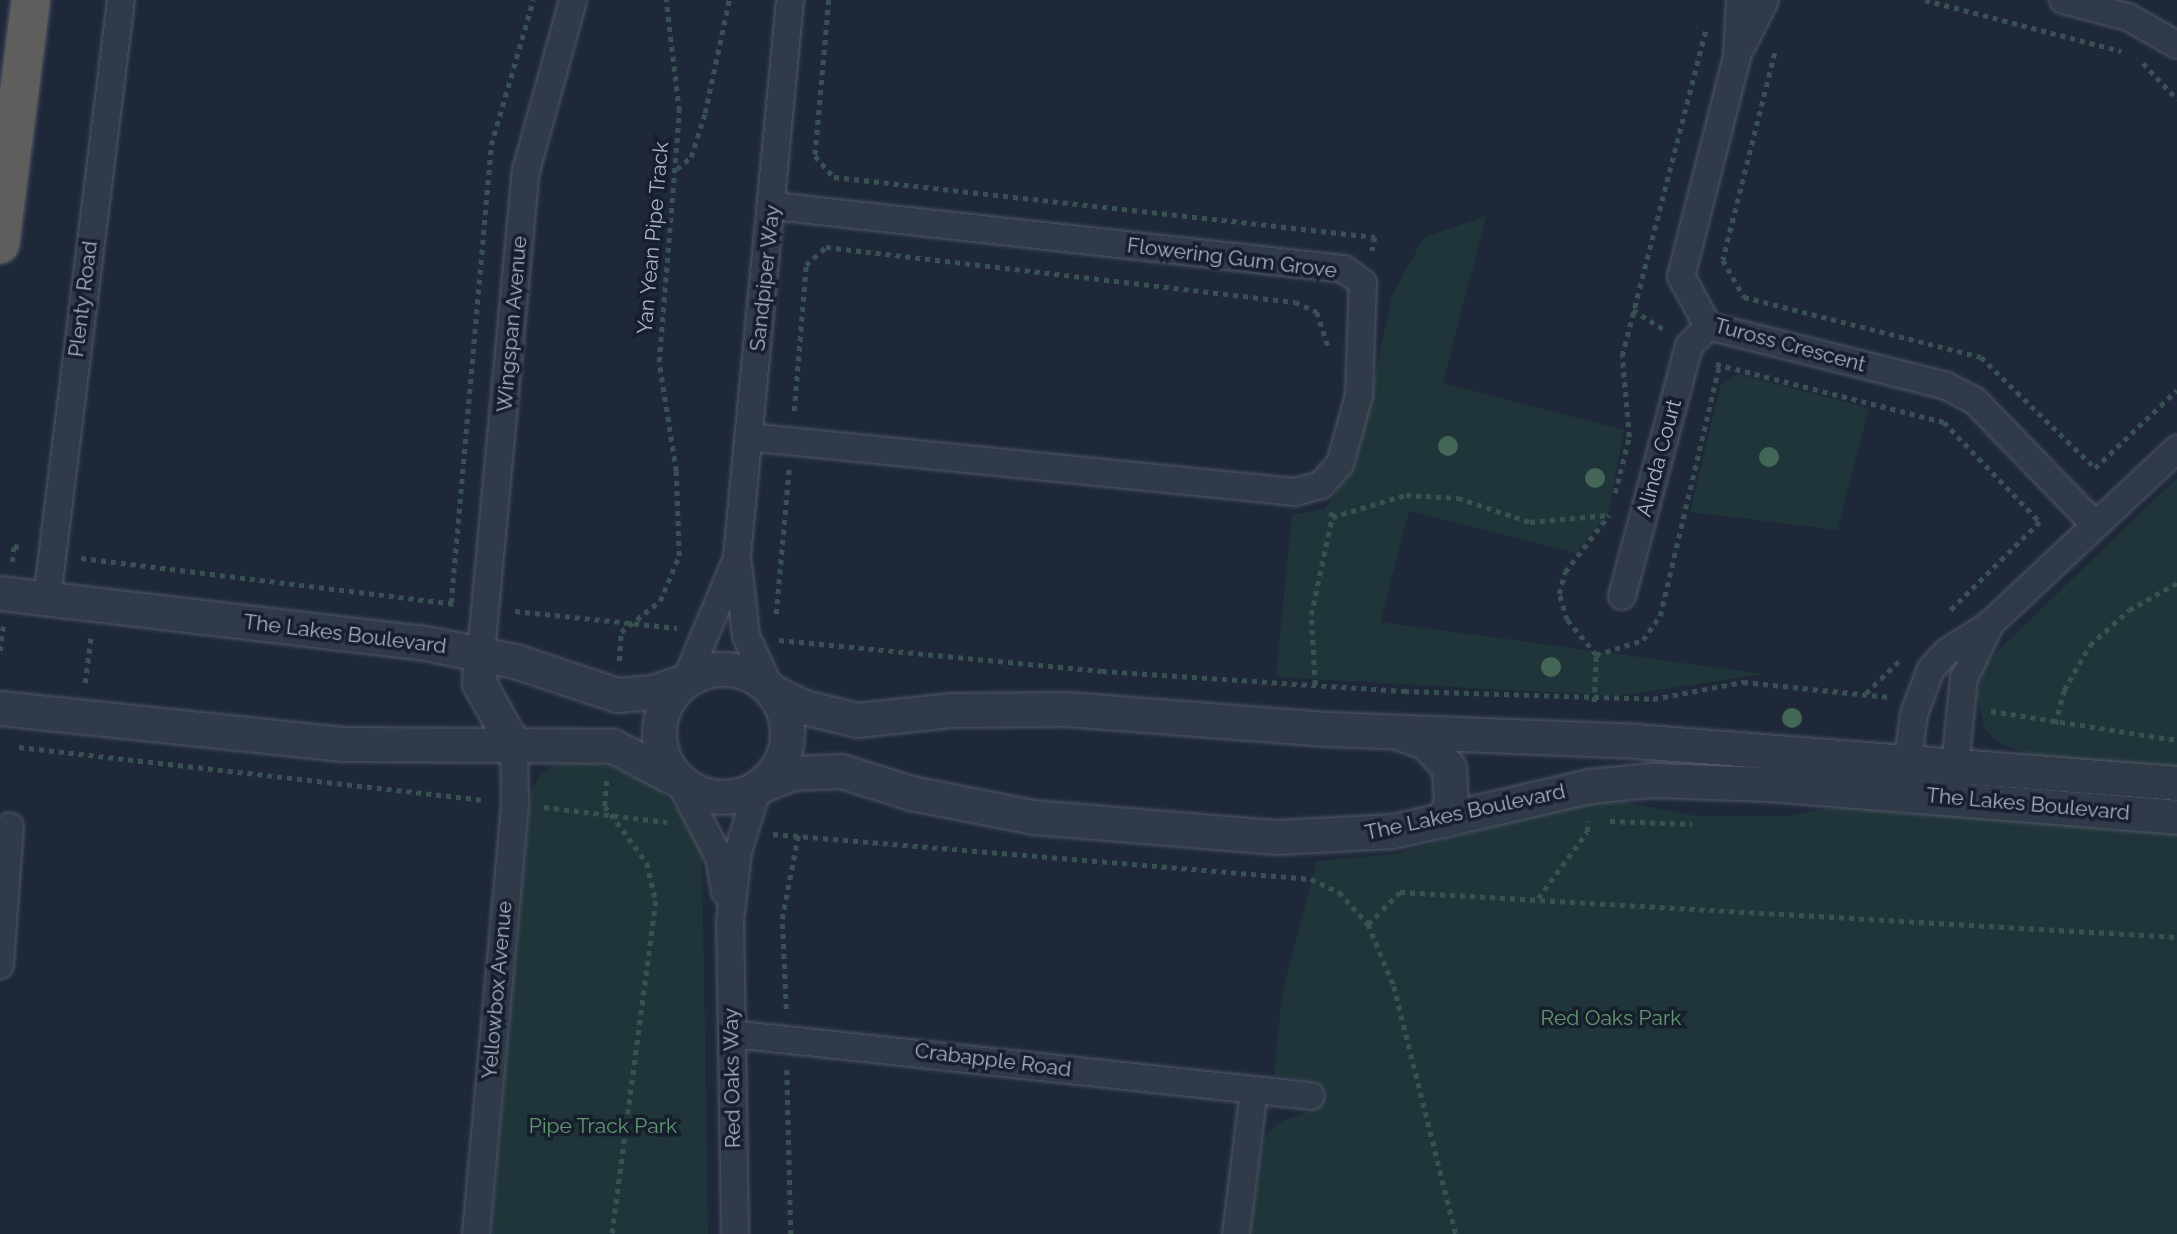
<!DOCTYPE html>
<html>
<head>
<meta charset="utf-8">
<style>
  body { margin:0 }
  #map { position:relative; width:2177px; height:1234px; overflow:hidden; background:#1e2838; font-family:Raleway,sans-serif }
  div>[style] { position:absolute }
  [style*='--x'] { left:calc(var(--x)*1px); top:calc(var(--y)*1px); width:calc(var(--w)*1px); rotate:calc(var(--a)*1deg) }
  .green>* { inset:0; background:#203539 }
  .path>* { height:4.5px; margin-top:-2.25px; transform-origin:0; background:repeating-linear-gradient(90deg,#3a5154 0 5px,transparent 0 10px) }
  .roads { filter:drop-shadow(0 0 2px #4f5767) drop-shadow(0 0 2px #4f5767) }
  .minor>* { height:26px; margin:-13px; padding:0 13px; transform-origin:13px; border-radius:13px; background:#313a49 }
  .tertiary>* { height:33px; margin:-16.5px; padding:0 16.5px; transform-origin:16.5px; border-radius:16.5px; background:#313a49 }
  .tertiary>.ring { margin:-16.5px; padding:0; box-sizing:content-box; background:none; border:33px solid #313a49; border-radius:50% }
  .trunk>* { height:38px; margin:-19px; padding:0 19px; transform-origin:19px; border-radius:19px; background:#5f5e5c }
  .trees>* { width:20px; height:20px; margin:-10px; border-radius:50%; background:#436657 }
  span { translate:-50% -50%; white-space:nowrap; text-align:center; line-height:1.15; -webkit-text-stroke:7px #171f2d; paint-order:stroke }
  .street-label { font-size:21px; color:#abb4c6 }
  .park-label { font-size:21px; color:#619870 }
</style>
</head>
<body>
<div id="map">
  <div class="green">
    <div style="clip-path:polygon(1486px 216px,1443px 383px,1624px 430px,1608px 514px,1576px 553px,1409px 511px,1380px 622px,1764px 674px,1618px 696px,1276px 677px,1292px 515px,1324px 509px,1356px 464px,1392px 296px,1424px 237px)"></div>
    <div style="clip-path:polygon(1738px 374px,1869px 408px,1837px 530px,1690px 512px,1721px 384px)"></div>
    <div style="clip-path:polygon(2177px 478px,2177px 771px,2048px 759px,2002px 745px,1985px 730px,1977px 695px,1985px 663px)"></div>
    <div style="clip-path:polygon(567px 759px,612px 767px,657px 787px,690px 824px,702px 853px,708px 1234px,491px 1234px,531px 793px,540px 773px)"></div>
    <div style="clip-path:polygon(1615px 800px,1696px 816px,1786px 816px,1843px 806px,2177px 834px,2177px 1234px,1250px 1234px,1264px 1138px,1278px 1123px,1312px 1110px,1316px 1081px,1274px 1076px,1282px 993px,1317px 861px,1395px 854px,1517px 818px)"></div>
  </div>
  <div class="path">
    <div style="--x:829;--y:0;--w:157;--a:95.1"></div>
    <div style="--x:815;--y:156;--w:28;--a:48"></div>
    <div style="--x:834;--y:177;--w:544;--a:6.33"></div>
    <div style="--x:1375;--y:237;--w:14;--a:102"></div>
    <div style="--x:1925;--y:0;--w:203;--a:14.6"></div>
    <div style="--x:1775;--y:53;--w:213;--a:104.1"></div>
    <div style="--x:1723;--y:260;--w:43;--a:60.4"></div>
    <div style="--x:1744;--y:297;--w:244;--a:14.2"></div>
    <div style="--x:1981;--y:357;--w:159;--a:44.2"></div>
    <div style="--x:2095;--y:468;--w:113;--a:-43.6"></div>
    <div style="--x:2143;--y:63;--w:50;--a:46.6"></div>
    <div style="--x:677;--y:169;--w:18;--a:-41"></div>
    <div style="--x:691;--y:157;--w:46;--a:-72.3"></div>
    <div style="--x:705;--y:113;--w:116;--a:-78"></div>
    <div style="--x:1633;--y:310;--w:38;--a:32"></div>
    <div style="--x:1716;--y:364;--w:235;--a:14.3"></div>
    <div style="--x:1944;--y:422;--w:139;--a:46.2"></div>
    <div style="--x:2040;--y:522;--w:128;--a:135.3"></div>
    <div style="--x:794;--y:411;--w:146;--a:-85.3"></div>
    <div style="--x:806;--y:265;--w:27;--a:-42"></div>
    <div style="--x:826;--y:247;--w:472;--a:6.7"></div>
    <div style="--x:1295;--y:302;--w:24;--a:24"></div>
    <div style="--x:1317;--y:312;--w:36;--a:72"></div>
    <div style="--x:1615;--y:493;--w:58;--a:-76"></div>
    <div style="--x:1629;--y:437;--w:81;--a:-94.9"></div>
    <div style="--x:1622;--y:356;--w:339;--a:-75.6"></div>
    <div style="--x:1331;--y:512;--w:5;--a:79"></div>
    <div style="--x:1332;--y:517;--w:77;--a:-16.6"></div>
    <div style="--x:1406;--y:495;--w:52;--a:3.3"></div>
    <div style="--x:1458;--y:498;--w:76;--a:18.4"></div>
    <div style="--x:1530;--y:522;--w:79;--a:-5.1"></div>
    <div style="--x:81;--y:558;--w:380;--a:7"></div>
    <div style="--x:12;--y:562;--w:16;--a:-83"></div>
    <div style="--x:14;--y:546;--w:10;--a:11"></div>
    <div style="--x:451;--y:603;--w:460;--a:-85"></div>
    <div style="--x:491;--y:145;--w:151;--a:-73.8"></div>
    <div style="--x:515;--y:611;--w:163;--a:6"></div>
    <div style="--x:776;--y:614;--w:146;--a:-84.9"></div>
    <div style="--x:779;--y:640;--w:324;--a:5.5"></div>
    <div style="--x:1102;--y:671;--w:303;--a:3.8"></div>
    <div style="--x:1404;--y:691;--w:249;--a:1.8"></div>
    <div style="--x:1653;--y:699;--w:92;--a:-10.7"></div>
    <div style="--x:1743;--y:682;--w:147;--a:5.9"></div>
    <div style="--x:0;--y:651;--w:25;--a:-83"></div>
    <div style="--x:1596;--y:655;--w:49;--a:-17.7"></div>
    <div style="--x:1643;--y:640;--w:29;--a:-55"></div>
    <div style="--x:1660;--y:616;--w:257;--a:-76.7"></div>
    <div style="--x:619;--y:661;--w:29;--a:-86"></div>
    <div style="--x:621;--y:632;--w:50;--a:-38.5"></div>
    <div style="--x:660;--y:601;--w:49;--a:-67.1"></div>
    <div style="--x:679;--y:556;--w:85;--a:-92"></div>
    <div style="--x:676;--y:471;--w:110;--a:-98.9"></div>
    <div style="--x:659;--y:362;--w:252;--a:-85.4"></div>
    <div style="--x:679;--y:111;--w:112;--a:-96.7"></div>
    <div style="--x:85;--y:683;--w:47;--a:-82.7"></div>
    <div style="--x:1315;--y:685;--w:70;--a:-93.3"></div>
    <div style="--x:1311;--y:615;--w:100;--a:-77.9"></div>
    <div style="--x:1866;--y:693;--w:47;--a:-44.1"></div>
    <div style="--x:1594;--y:702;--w:47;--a:-87.6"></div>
    <div style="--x:1596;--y:655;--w:45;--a:-129.6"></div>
    <div style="--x:1567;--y:620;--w:27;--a:-107"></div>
    <div style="--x:1559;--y:594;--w:23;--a:-75"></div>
    <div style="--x:1565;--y:572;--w:72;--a:-52.3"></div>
    <div style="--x:1991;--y:711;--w:188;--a:8.9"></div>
    <div style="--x:2055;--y:724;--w:35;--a:-75"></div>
    <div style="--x:2064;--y:690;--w:52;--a:-60"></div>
    <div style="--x:2090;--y:645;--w:52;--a:-41.9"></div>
    <div style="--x:2129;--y:610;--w:55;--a:-29.4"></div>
    <div style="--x:19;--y:747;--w:470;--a:6.5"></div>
    <div style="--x:607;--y:781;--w:25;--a:95"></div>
    <div style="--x:605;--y:806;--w:71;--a:53.6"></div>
    <div style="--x:647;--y:863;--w:39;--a:77"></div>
    <div style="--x:656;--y:901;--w:336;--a:97.5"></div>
    <div style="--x:544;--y:807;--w:124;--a:7"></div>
    <div style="--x:1610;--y:821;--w:82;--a:2.1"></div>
    <div style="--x:773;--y:834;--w:540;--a:4.78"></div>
    <div style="--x:1311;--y:879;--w:31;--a:25"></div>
    <div style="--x:1339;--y:892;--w:43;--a:47.8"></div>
    <div style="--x:1368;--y:924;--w:67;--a:67.2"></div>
    <div style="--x:1394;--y:986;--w:256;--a:76"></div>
    <div style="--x:1538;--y:898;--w:82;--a:-53.4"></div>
    <div style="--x:1587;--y:832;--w:11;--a:-85"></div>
    <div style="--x:1368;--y:924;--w:45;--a:-45"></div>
    <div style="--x:1400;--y:892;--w:778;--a:3.31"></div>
    <div style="--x:786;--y:1009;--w:90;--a:-92.5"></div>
    <div style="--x:782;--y:919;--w:85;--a:-79.1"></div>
    <div style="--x:787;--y:1070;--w:164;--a:88.6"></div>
  </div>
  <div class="roads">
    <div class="minor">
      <div style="--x:1740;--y:0;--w:57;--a:93"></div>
      <div style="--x:1737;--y:57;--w:226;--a:104.3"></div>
      <div style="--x:1681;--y:276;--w:57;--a:61.6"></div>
      <div style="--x:1708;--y:326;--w:245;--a:14.1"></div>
      <div style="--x:1946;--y:386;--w:31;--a:27"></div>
      <div style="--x:1974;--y:400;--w:174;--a:45.9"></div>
      <div style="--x:2063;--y:0;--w:67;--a:14.7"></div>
      <div style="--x:2128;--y:17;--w:56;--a:29.7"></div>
      <div style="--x:1742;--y:46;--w:51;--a:-63.4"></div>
      <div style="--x:748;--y:437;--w:550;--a:5.74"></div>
      <div style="--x:1295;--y:492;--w:27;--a:-15"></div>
      <div style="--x:1321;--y:485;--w:28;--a:-48"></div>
      <div style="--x:1340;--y:464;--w:72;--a:-74.6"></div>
      <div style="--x:1359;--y:395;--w:112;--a:-88"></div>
      <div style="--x:1363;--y:283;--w:24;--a:-144"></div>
      <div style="--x:1344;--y:269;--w:574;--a:-173.7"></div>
      <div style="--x:1622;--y:596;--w:259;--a:-75"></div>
      <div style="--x:1689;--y:346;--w:28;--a:-46"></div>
      <div style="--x:47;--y:599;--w:604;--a:-82.96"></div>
      <div style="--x:481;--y:653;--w:484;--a:-84.7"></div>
      <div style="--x:526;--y:171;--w:177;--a:-74.6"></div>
      <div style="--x:686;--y:680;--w:125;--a:-67.3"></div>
      <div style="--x:770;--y:688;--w:57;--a:-114.8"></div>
      <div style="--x:746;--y:636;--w:81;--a:-96.4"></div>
      <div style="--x:737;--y:556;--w:559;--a:-84.55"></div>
      <div style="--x:679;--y:781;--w:86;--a:62.2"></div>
      <div style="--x:719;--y:857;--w:36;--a:80"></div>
      <div style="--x:1905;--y:782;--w:69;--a:-82.5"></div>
      <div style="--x:1914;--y:714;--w:48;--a:-69.3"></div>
      <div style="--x:1931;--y:669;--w:23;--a:-47"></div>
      <div style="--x:1947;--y:652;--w:50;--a:-32.7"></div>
      <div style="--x:1989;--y:625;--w:258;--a:-43.1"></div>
      <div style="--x:1953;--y:785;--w:108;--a:-84.1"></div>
      <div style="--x:1964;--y:678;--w:57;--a:-63.9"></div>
      <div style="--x:0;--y:965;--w:139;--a:-85.9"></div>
      <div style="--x:732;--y:1034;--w:582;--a:6.11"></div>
      <div style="--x:476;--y:1234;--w:433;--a:-84.8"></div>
      <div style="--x:515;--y:803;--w:57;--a:-91"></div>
      <div style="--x:735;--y:1234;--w:313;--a:-90.9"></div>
      <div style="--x:730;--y:921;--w:69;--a:-83.4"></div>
      <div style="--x:738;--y:852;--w:68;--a:-72.9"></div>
      <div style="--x:1236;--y:1234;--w:145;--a:-82.9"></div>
    </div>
    <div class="tertiary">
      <div style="--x:0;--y:593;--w:423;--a:6.7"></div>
      <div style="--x:420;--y:642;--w:97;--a:11.3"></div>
      <div style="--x:515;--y:661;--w:108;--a:18.4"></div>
      <div style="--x:617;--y:695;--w:36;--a:-5"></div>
      <div style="--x:653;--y:692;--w:31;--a:-19"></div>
      <div style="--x:481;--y:653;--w:30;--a:94"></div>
      <div style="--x:479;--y:683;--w:72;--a:60.9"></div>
      <div class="ring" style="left:659px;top:669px;width:95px;height:95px"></div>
      <div style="--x:773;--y:692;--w:34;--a:26"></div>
      <div style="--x:804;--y:707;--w:55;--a:13.8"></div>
      <div style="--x:857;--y:720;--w:96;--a:-6"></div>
      <div style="--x:952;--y:710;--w:115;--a:-0.5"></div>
      <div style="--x:1067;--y:709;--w:263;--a:4.4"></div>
      <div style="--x:1329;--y:729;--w:307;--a:2.2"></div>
      <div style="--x:1636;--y:741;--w:543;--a:4.44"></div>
      <div style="--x:0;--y:708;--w:347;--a:6"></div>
      <div style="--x:345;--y:744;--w:268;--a:0.4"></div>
      <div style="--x:613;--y:746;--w:73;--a:27.6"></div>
      <div style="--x:1402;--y:734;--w:24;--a:19"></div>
      <div style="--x:1425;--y:742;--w:35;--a:47"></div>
      <div style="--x:1449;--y:768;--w:34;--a:87"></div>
      <div style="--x:1451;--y:802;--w:20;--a:114"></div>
      <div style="--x:760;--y:786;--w:35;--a:-22"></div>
      <div style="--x:792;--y:773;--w:49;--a:-2.3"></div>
      <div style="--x:841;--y:771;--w:73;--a:17.4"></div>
      <div style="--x:911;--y:793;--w:124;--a:11.1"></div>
      <div style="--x:1033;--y:817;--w:245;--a:4.7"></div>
      <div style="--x:1277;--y:837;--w:116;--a:-3"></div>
      <div style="--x:1393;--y:831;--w:201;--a:-12.9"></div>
      <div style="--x:1589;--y:786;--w:63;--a:-5.4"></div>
      <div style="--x:1652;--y:780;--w:117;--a:2"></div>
      <div style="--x:1769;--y:784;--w:409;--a:4.6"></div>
    </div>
    <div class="trunk">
      <div style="--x:0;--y:244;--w:246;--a:-82.8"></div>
    </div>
  </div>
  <div class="trees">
    <div style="left:1448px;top:446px"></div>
    <div style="left:1769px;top:457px"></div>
    <div style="left:1595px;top:478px"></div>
    <div style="left:1551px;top:667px"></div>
    <div style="left:1792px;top:718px"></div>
  </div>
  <div class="street-label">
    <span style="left:653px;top:238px;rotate:-85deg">Yan Yean Pipe Track</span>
    <span style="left:1232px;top:258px;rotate:7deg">Flowering Gum Grove</span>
    <span style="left:765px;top:278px;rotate:-84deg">Sandpiper Way</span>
    <span style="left:83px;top:299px;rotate:-83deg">Plenty Road</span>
    <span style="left:512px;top:324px;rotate:-85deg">Wingspan Avenue</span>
    <span style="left:1790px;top:345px;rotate:15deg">Tuross Crescent</span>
    <span style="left:1659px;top:458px;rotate:-75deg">Alinda Court</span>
    <span style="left:345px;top:634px;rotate:7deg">The Lakes Boulevard</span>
    <span style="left:2028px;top:804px;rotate:5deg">The Lakes Boulevard</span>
    <span style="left:1465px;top:812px;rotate:-12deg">The Lakes Boulevard</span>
    <span style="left:497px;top:990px;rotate:-85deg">Yellowbox Avenue</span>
    <span style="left:993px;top:1060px;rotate:7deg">Crabapple Road</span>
    <span style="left:732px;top:1078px;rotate:-91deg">Red Oaks Way</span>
  </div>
  <div class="park-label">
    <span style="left:1611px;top:1018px">Red Oaks Park</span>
    <span style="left:603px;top:1126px">Pipe Track Park</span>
  </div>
</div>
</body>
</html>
